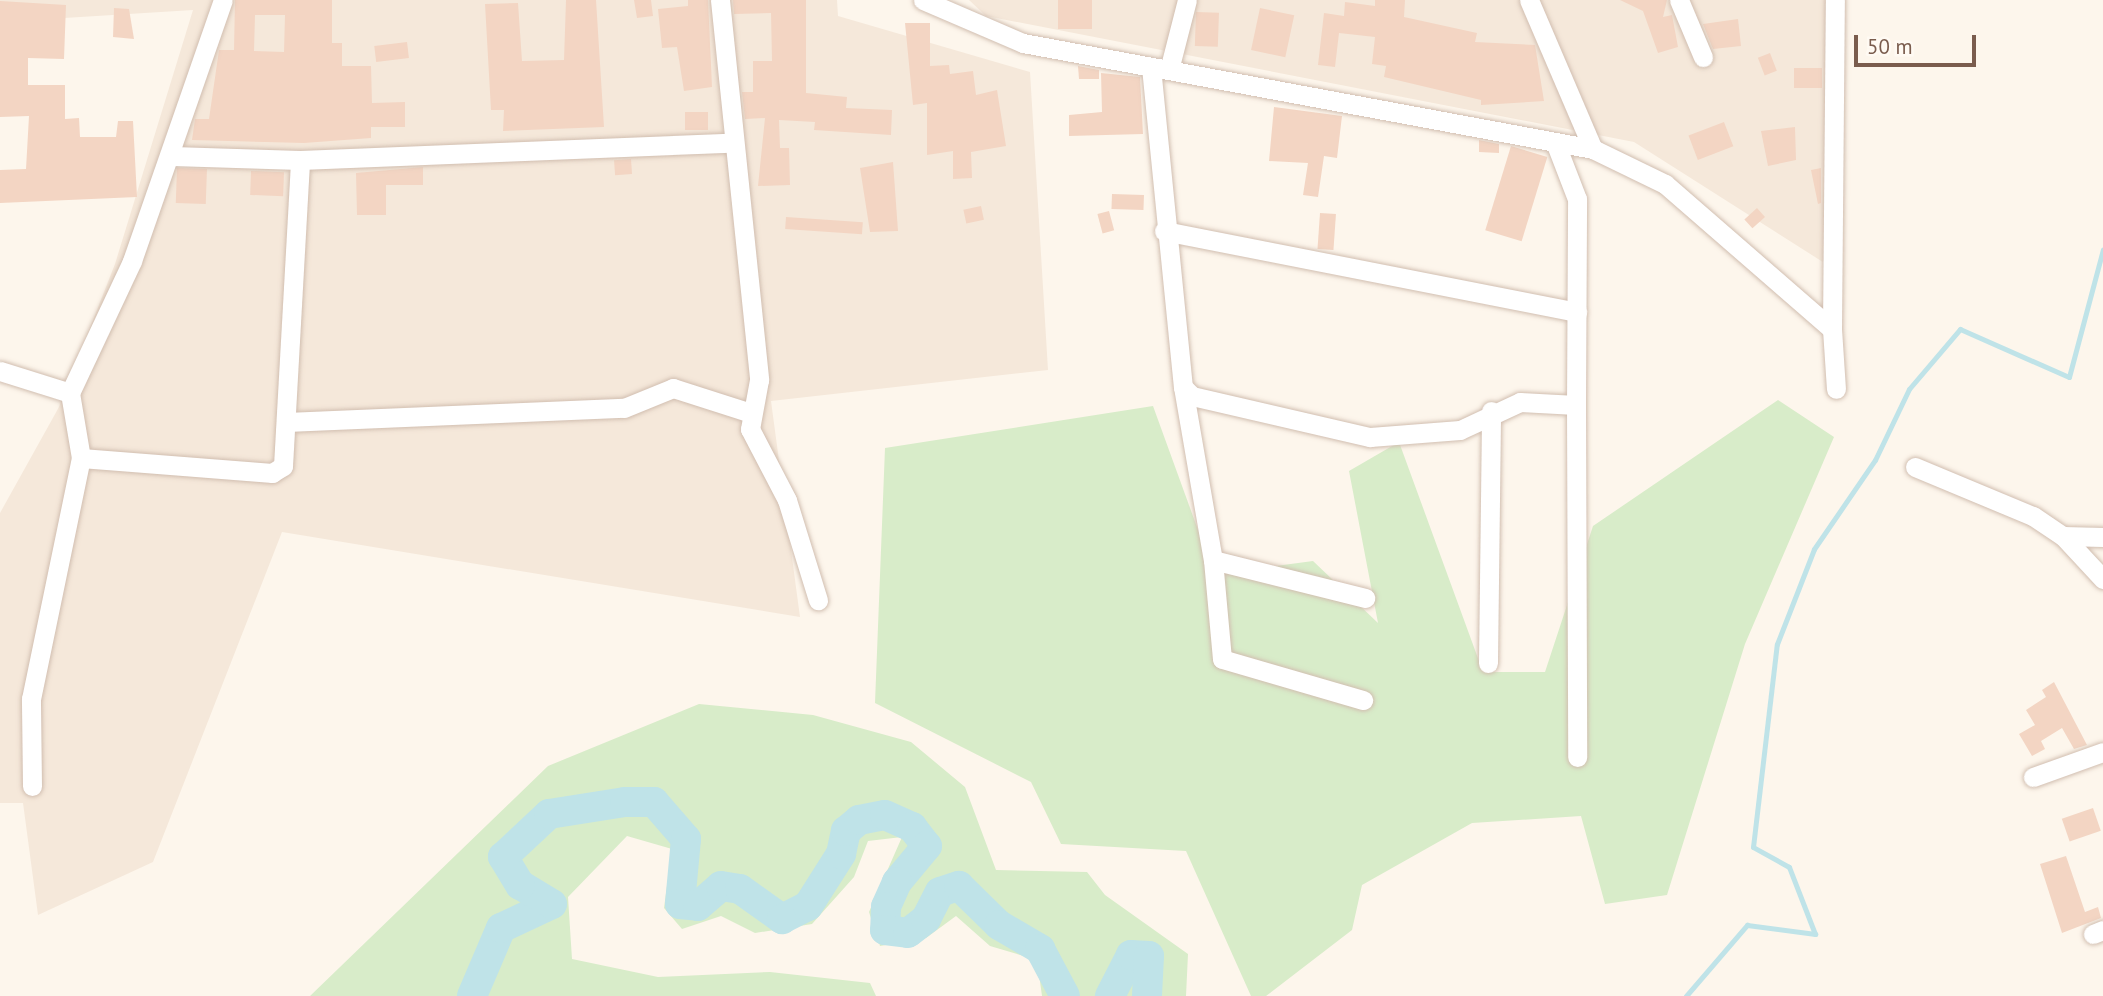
<!DOCTYPE html>
<html>
<head>
<meta charset="utf-8">
<style>
  body { margin:0 }
  #map { position:relative; width:2103px; height:996px; overflow:hidden; background:#fdf6ec; font-family:"PT Sans",sans-serif }
  div>[style] { position:absolute }
  [style*='--x'] { left:calc(var(--x)*1px); top:calc(var(--y)*1px); width:calc(var(--w)*1px); rotate:calc(var(--a)*1deg) }
  .residential>* { inset:0; background:#f5e8da }
  .green>* { inset:0; background:#d8ecc9 }
  .stream>* { height:5px; margin:-2.5px; padding:0 2.5px; transform-origin:2.5px; border-radius:2.5px; background:#bfe3e8 }
  .river>* { height:30px; margin:-15px; padding:0 15px; transform-origin:15px; border-radius:15px; background:#bfe3e8 }
  .building>* { inset:0; background:#f3d5c3; transform-origin:0 0 }
  .roads { filter:drop-shadow(0 0 2px #d1beb0) drop-shadow(0 0 2px #d1beb0) }
  .street>* { height:19px; margin:-9.5px; padding:0 9.5px; transform-origin:9.5px; border-radius:9.5px; background:#fff }
  span { translate:-50% -50%; white-space:nowrap; text-align:center; line-height:1.15; -webkit-text-stroke:5px #fffaf3; paint-order:stroke }
  .scale { position:absolute; left:1854px; top:35px; width:122px; height:32px; box-sizing:border-box; border:4px solid #7a5c4d; border-top:0; padding-left:9px; font-size:21px; line-height:24px; white-space:nowrap; color:#7a5c4d; -webkit-text-stroke:5px #fffaf3; paint-order:stroke }
</style>
</head>
<body>
<div id="map">
  <div class="residential">
    <div style="clip-path:polygon(0 0,837px 0,838px 16px,1030px 72px,1048px 370px,771px 401px,800px 617px,282px 532px,153px 862px,38px 915px,23px 803px,0 803px,0 513px,59px 407px,115px 264px,193px 10px,0 22px)"></div>
    <div style="clip-path:polygon(969px 0,1832px 0,1826px 264px,1634px 142px,986px 16px)"></div>
  </div>
  <div class="green">
    <div style="clip-path:polygon(1778px 400px,1834px 437px,1745px 644px,1667px 895px,1605px 904px,1581px 816px,1472px 823px,1362px 885px,1352px 930px,1266px 996px,1251px 996px,1186px 851px,1061px 844px,1031px 782px,875px 703px,885px 448px,1153px 406px,1214px 574px,1313px 561px,1378px 623px,1349px 471px,1399px 442px,1483px 672px,1545px 672px,1593px 526px)"></div>
    <div style="clip-path:polygon(699px 704px,813px 715px,911px 742px,965px 787px,996px 870px,1087px 872px,1105px 895px,1188px 954px,1186px 996px,1042px 996px,1037px 960px,990px 946px,956px 916px,926px 938px,880px 946px,869px 912px,902px 837px,868px 841px,854px 877px,812px 924px,755px 933px,721px 916px,682px 929px,664px 908px,672px 849px,627px 836px,568px 897px,572px 959px,658px 977px,770px 972px,870px 983px,876px 996px,310px 996px,548px 766px)"></div>
  </div>
  <div class="stream">
    <div style="--x:1686;--y:996;--w:94;--a:-49.3"></div>
    <div style="--x:1747;--y:925;--w:69;--a:7.5"></div>
    <div style="--x:1815;--y:934;--w:72;--a:-111.2"></div>
    <div style="--x:1789;--y:867;--w:41;--a:-150.9"></div>
    <div style="--x:1753;--y:847;--w:204;--a:-83.3"></div>
    <div style="--x:1777;--y:644;--w:102;--a:-68.7"></div>
    <div style="--x:1814;--y:549;--w:108;--a:-55.6"></div>
    <div style="--x:1875;--y:460;--w:79;--a:-64.4"></div>
    <div style="--x:1909;--y:389;--w:79;--a:-49.6"></div>
    <div style="--x:1960;--y:329;--w:119;--a:23.8"></div>
    <div style="--x:2069;--y:377;--w:132;--a:-75.1"></div>
  </div>
  <div class="river">
    <div style="--x:472;--y:996;--w:74;--a:-66.9"></div>
    <div style="--x:501;--y:928;--w:56;--a:-25.2"></div>
    <div style="--x:552;--y:904;--w:37;--a:-149"></div>
    <div style="--x:520;--y:885;--w:33;--a:-121"></div>
    <div style="--x:503;--y:857;--w:63;--a:-43.1"></div>
    <div style="--x:549;--y:814;--w:77;--a:-9"></div>
    <div style="--x:625;--y:802;--w:29;--a:0"></div>
    <div style="--x:654;--y:802;--w:49;--a:49.1"></div>
    <div style="--x:686;--y:839;--w:65;--a:95.3"></div>
    <div style="--x:680;--y:904;--w:18;--a:6"></div>
    <div style="--x:698;--y:906;--w:30;--a:-41"></div>
    <div style="--x:721;--y:886;--w:19;--a:9"></div>
    <div style="--x:740;--y:889;--w:52;--a:35.5"></div>
    <div style="--x:782;--y:919;--w:29;--a:-27"></div>
    <div style="--x:808;--y:906;--w:62;--a:-57.6"></div>
    <div style="--x:841;--y:854;--w:24;--a:-78"></div>
    <div style="--x:846;--y:831;--w:17;--a:-40"></div>
    <div style="--x:859;--y:820;--w:26;--a:-11"></div>
    <div style="--x:885;--y:815;--w:30;--a:24"></div>
    <div style="--x:912;--y:827;--w:24;--a:52"></div>
    <div style="--x:927;--y:846;--w:47;--a:129.8"></div>
    <div style="--x:897;--y:882;--w:27;--a:114"></div>
    <div style="--x:886;--y:907;--w:23;--a:92"></div>
    <div style="--x:885;--y:930;--w:23;--a:7"></div>
    <div style="--x:908;--y:933;--w:23;--a:-38"></div>
    <div style="--x:926;--y:919;--w:30;--a:-63"></div>
    <div style="--x:940;--y:892;--w:20;--a:-18"></div>
    <div style="--x:959;--y:886;--w:56;--a:44.3"></div>
    <div style="--x:999;--y:925;--w:48;--a:30.3"></div>
    <div style="--x:1040;--y:949;--w:53;--a:62"></div>
    <div style="--x:1110;--y:996;--w:46;--a:-62.9"></div>
    <div style="--x:1131;--y:955;--w:18;--a:3"></div>
    <div style="--x:1149;--y:956;--w:40;--a:92.9"></div>
  </div>
  <div class="building">
    <div style="clip-path:polygon(evenodd,235px 0,332px 0,332px 43px,342px 43px,342px 66px,371px 66px,372px 103px,405px 102px,405px 127px,371px 127px,371px 138px,304px 143px,192px 140px,195px 119px,209px 119px,219px 50px,234px 50px,235px 0,255px 15px,285px 15px,284px 52px,254px 51px,255px 15px)"></div>
    <div style="clip-path:polygon(566px 0,596px 0,604px 127px,503px 131px,504px 110px,491px 110px,485px 4px,518px 3px,522px 61px,564px 60px)"></div>
    <div style="clip-path:polygon(634px 0,651px 0,653px 16px,637px 18px)"></div>
    <div style="clip-path:polygon(688px 0,708px 0,712px 87px,684px 91px,677px 47px,662px 48px,658px 9px,688px 6px)"></div>
    <div style="clip-path:polygon(733px 0,806px 0,806px 93px,847px 97px,846px 108px,892px 110px,891px 135px,814px 130px,815px 122px,779px 120px,780px 148px,789px 148px,790px 185px,758px 186px,765px 118px,745px 119px,742px 92px,753px 92px,753px 61px,772px 61px,771px 13px,734px 14px)"></div>
    <div style="left:1058px;top:0;width:34px;height:29px"></div>
    <div style="clip-path:polygon(1375px 0,1405px 0,1404px 17px,1477px 33px,1475px 42px,1535px 45px,1544px 101px,1481px 105px,1481px 100px,1384px 77px,1386px 66px,1372px 64px,1375px 37px,1339px 33px,1335px 67px,1318px 65px,1324px 13px,1344px 16px,1345px 2px,1375px 6px)"></div>
    <div style="clip-path:polygon(1620px 0,1667px 0,1663px 17px,1672px 15px,1678px 47px,1658px 53px,1643px 11px)"></div>
    <div style="clip-path:polygon(0 1px,66px 5px,64px 59px,28px 58px,28px 85px,65px 85px,65px 119px,79px 118px,80px 137px,116px 137px,118px 121px,133px 121px,137px 197px,0 203px,0 170px,26px 169px,29px 116px,0 117px)"></div>
    <div style="clip-path:polygon(114px 8px,129px 9px,134px 39px,113px 37px)"></div>
    <div style="left:1260px;top:8px;width:35px;height:43px;rotate:12deg"></div>
    <div style="left:1196px;top:12px;width:23px;height:34px;rotate:2deg"></div>
    <div style="clip-path:polygon(1738px 19px,1741px 46px,1713px 49px,1703px 24px)"></div>
    <div style="clip-path:polygon(905px 23px,930px 23px,930px 66px,949px 65px,950px 74px,973px 71px,976px 95px,997px 90px,1006px 146px,971px 152px,972px 178px,953px 179px,953px 151px,927px 155px,927px 103px,913px 105px)"></div>
    <div style="left:407px;top:42px;width:16px;height:33px;rotate:83deg"></div>
    <div style="left:1770px;top:53px;width:19px;height:13px;rotate:69deg"></div>
    <div style="clip-path:polygon(1078px 66px,1099px 70px,1099px 79px,1079px 79px)"></div>
    <div style="left:1794px;top:68px;width:28px;height:20px"></div>
    <div style="clip-path:polygon(1101px 73px,1140px 77px,1143px 134px,1069px 136px,1069px 115px,1102px 112px)"></div>
    <div style="clip-path:polygon(1274px 107px,1342px 116px,1337px 158px,1324px 156px,1318px 197px,1303px 195px,1308px 163px,1269px 161px)"></div>
    <div style="left:685px;top:112px;width:23px;height:18px"></div>
    <div style="left:1724px;top:122px;width:26px;height:38px;rotate:69deg"></div>
    <div style="clip-path:polygon(1795px 127px,1796px 160px,1768px 166px,1761px 131px)"></div>
    <div style="clip-path:polygon(1479px 140px,1499px 144px,1499px 153px,1479px 152px)"></div>
    <div style="left:1511px;top:146px;width:38px;height:88px;rotate:17deg"></div>
    <div style="left:631px;top:159px;width:15px;height:17px;rotate:86deg"></div>
    <div style="clip-path:polygon(893px 162px,898px 231px,870px 232px,860px 168px)"></div>
    <div style="clip-path:polygon(423px 167px,423px 185px,386px 185px,386px 215px,357px 215px,356px 173px)"></div>
    <div style="left:177px;top:168px;width:30px;height:35px;rotate:2deg"></div>
    <div style="clip-path:polygon(1821px 168px,1821px 203px,1818px 204px,1811px 170px)"></div>
    <div style="left:251px;top:171px;width:33px;height:24px;rotate:2deg"></div>
    <div style="left:1112px;top:194px;width:32px;height:15px;rotate:2deg"></div>
    <div style="left:981px;top:206px;width:14px;height:18px;rotate:78deg"></div>
    <div style="left:1757px;top:208px;width:12px;height:17px;rotate:48deg"></div>
    <div style="left:1109px;top:211px;width:20px;height:12px;rotate:75deg"></div>
    <div style="left:1320px;top:213px;width:16px;height:36px;rotate:4deg"></div>
    <div style="left:786px;top:217px;width:77px;height:12px;rotate:4deg"></div>
    <div style="clip-path:polygon(2054px 682px,2087px 745px,2074px 749px,2062px 728px,2041px 741px,2045px 749px,2032px 756px,2019px 734px,2035px 725px,2026px 710px,2046px 697px,2042px 690px)"></div>
    <div style="left:2093px;top:808px;width:24px;height:33px;rotate:71deg"></div>
    <div style="clip-path:polygon(2066px 856px,2085px 912px,2098px 907px,2101px 918px,2062px 933px,2040px 864px)"></div>
  </div>
  <div class="roads">
    <div class="street">
      <div style="--x:720;--y:0;--w:382;--a:84.1"></div>
      <div style="--x:759;--y:380;--w:50;--a:100.4"></div>
      <div style="--x:750;--y:429;--w:80;--a:62.5"></div>
      <div style="--x:787;--y:500;--w:105;--a:72.8"></div>
      <div style="--x:923;--y:0;--w:109;--a:23.3"></div>
      <div style="--x:1023;--y:43;--w:580;--a:10.53"></div>
      <div style="--x:1593;--y:149;--w:80;--a:25.9"></div>
      <div style="--x:1665;--y:184;--w:221;--a:41"></div>
      <div style="--x:1832;--y:329;--w:60;--a:86.2"></div>
      <div style="--x:1529;--y:0;--w:162;--a:66.8"></div>
      <div style="--x:1679;--y:0;--w:62;--a:67.2"></div>
      <div style="--x:1151;--y:67;--w:322;--a:84.3"></div>
      <div style="--x:1183;--y:387;--w:13;--a:45"></div>
      <div style="--x:1192;--y:396;--w:183;--a:13"></div>
      <div style="--x:1370;--y:437;--w:90;--a:-4.4"></div>
      <div style="--x:1460;--y:430;--w:66;--a:-25"></div>
      <div style="--x:1520;--y:402;--w:56;--a:3.1"></div>
      <div style="--x:1576;--y:405;--w:206;--a:-89.7"></div>
      <div style="--x:1577;--y:199;--w:61;--a:-111.1"></div>
      <div style="--x:1169;--y:70;--w:72;--a:-75.6"></div>
      <div style="--x:172;--y:156;--w:128;--a:1.8"></div>
      <div style="--x:300;--y:160;--w:430;--a:-2.3"></div>
      <div style="--x:1164;--y:231;--w:421;--a:11.1"></div>
      <div style="--x:1832;--y:329;--w:329;--a:-89.5"></div>
      <div style="--x:0;--y:371;--w:73;--a:17.4"></div>
      <div style="--x:1183;--y:387;--w:176;--a:80.2"></div>
      <div style="--x:1213;--y:560;--w:99;--a:84.8"></div>
      <div style="--x:1222;--y:659;--w:147;--a:16.2"></div>
      <div style="--x:1576;--y:405;--w:352;--a:89.8"></div>
      <div style="--x:286;--y:422;--w:338;--a:-2.4"></div>
      <div style="--x:624;--y:408;--w:53;--a:-22.2"></div>
      <div style="--x:673;--y:388;--w:82;--a:17.8"></div>
      <div style="--x:81;--y:458;--w:192;--a:4.5"></div>
      <div style="--x:272;--y:473;--w:13;--a:-32"></div>
      <div style="--x:283;--y:466;--w:306;--a:-86.8"></div>
      <div style="--x:1915;--y:467;--w:128;--a:22.6"></div>
      <div style="--x:2033;--y:516;--w:36;--a:34"></div>
      <div style="--x:2063;--y:536;--w:59;--a:47.1"></div>
      <div style="--x:2063;--y:536;--w:40;--a:1.4"></div>
      <div style="--x:1213;--y:560;--w:157;--a:14"></div>
      <div style="--x:1488;--y:663;--w:252;--a:-89.3"></div>
      <div style="--x:2033;--y:777;--w:74;--a:-19.7"></div>
      <div style="--x:32;--y:786;--w:87;--a:-90.7"></div>
      <div style="--x:31;--y:699;--w:246;--a:-78.3"></div>
      <div style="--x:81;--y:458;--w:66;--a:-99.6"></div>
      <div style="--x:70;--y:393;--w:146;--a:-64.8"></div>
      <div style="--x:132;--y:261;--w:276;--a:-70.8"></div>
      <div style="--x:2093;--y:934;--w:11;--a:-22"></div>
    </div>
  </div>
  <div class="scale">50 m</div>
</div>
</body>
</html>
